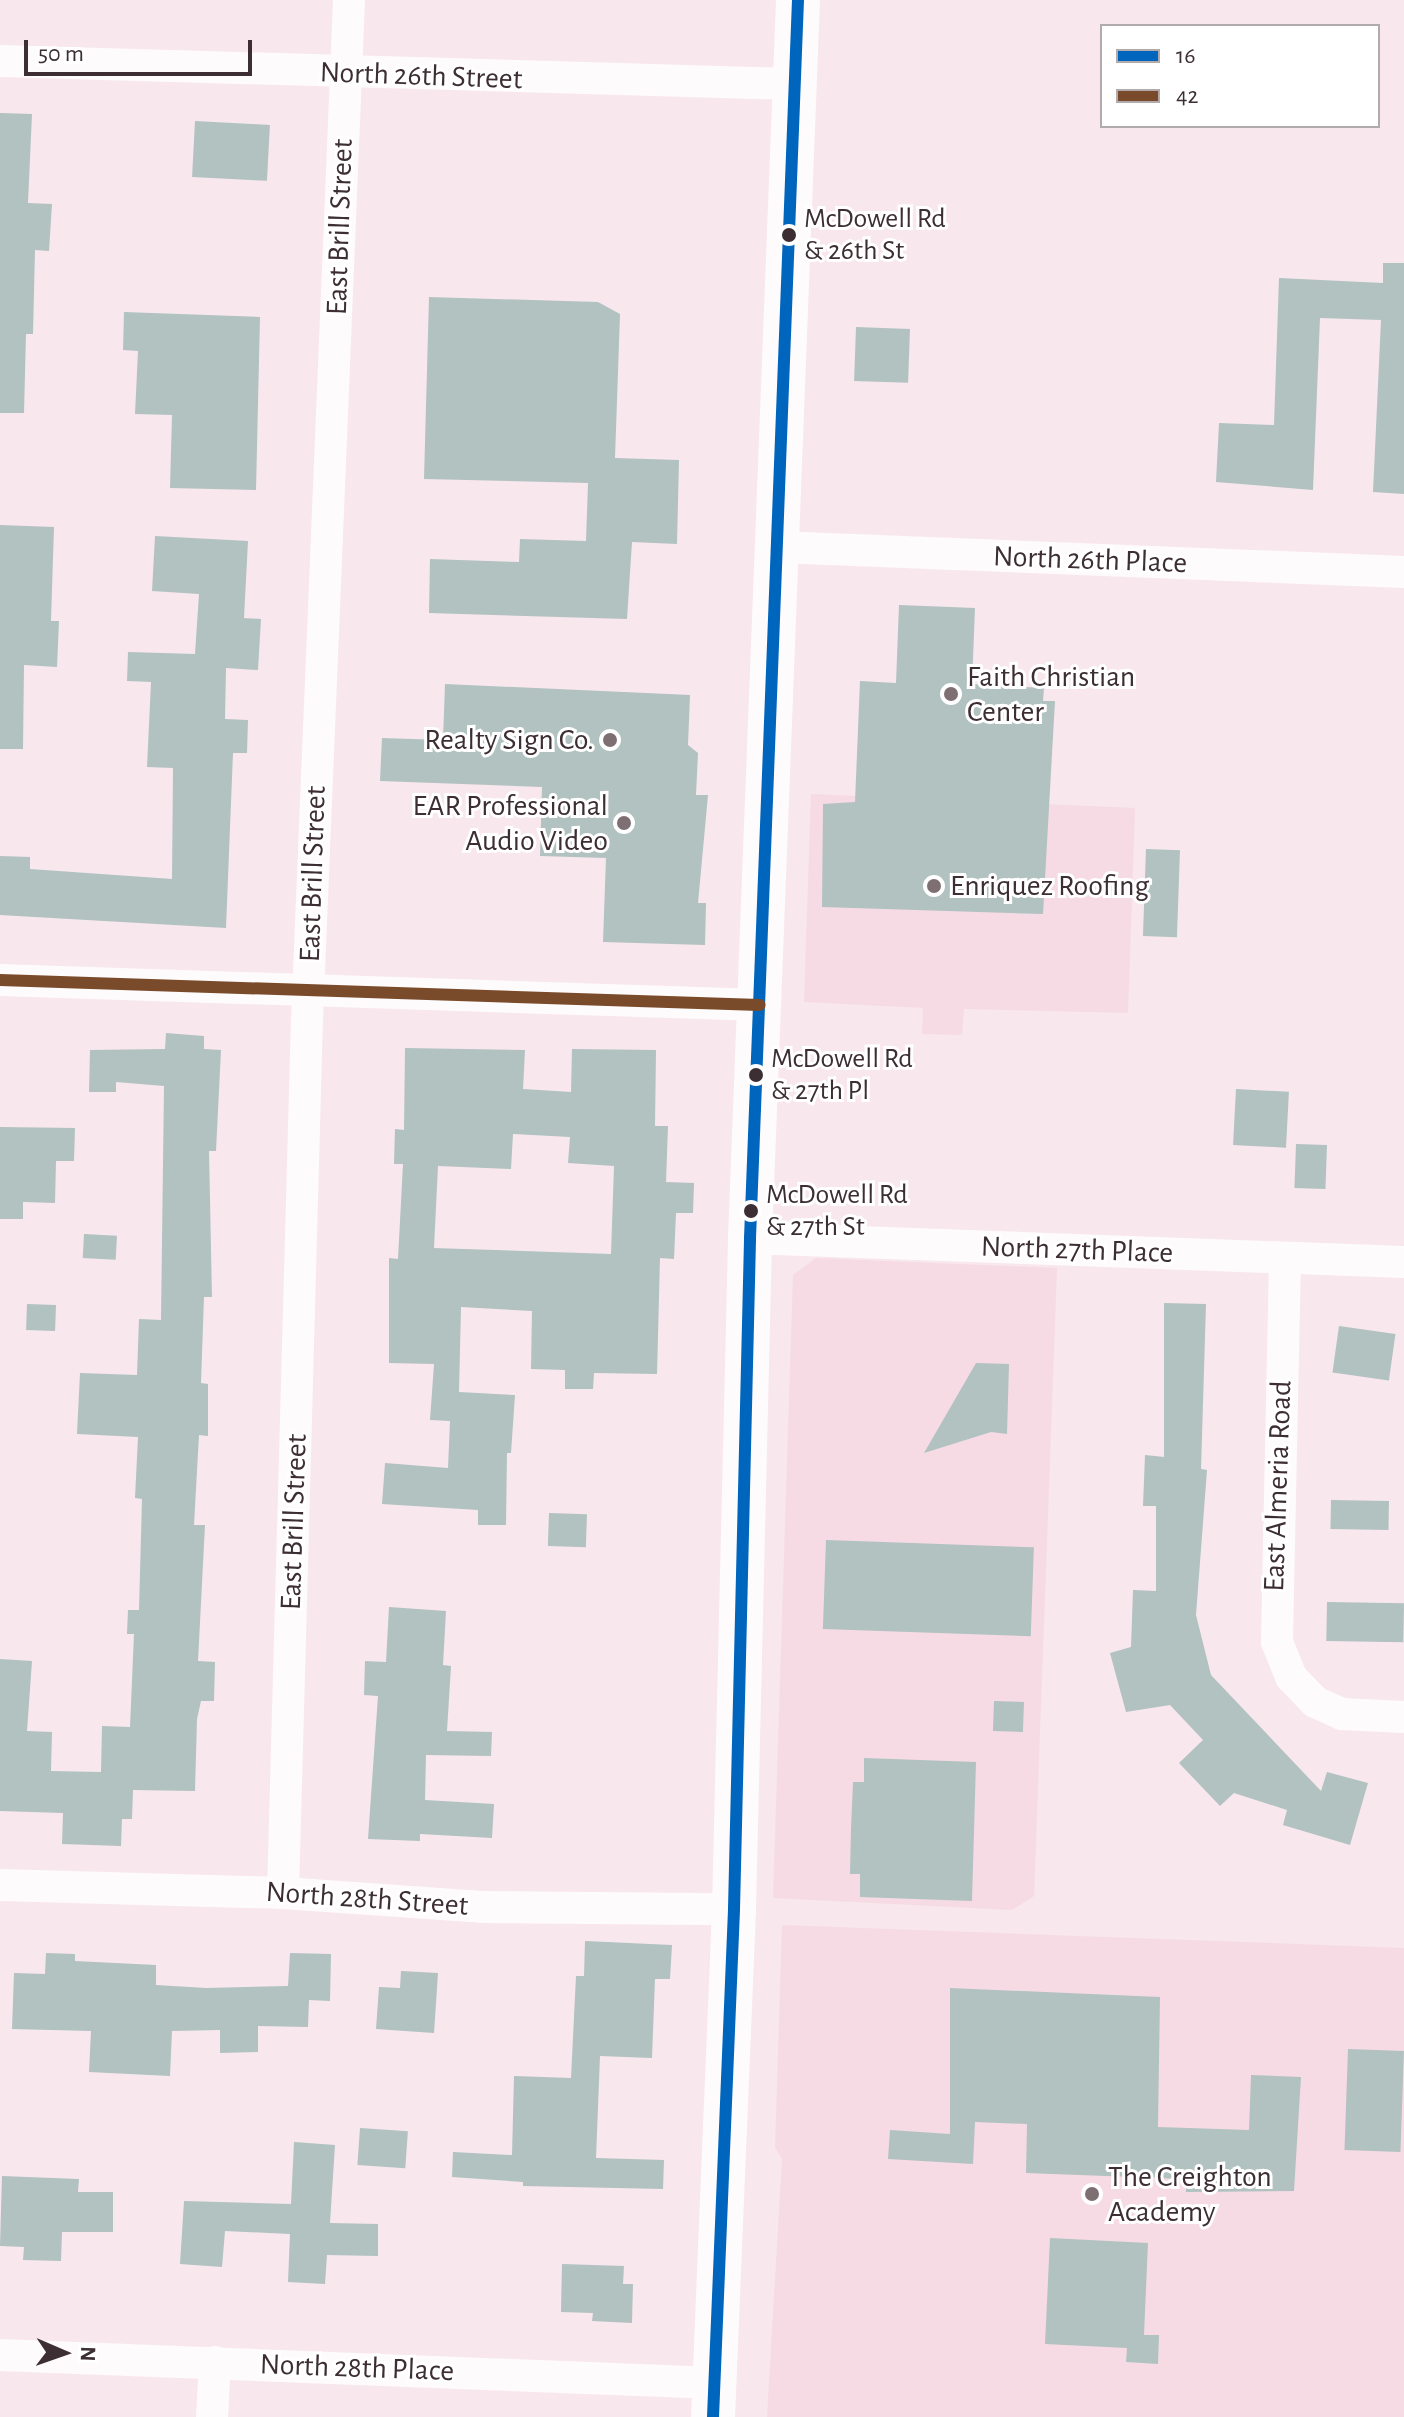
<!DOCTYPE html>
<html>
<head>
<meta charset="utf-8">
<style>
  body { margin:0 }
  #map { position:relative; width:1404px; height:2417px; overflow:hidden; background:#f8e7ed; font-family:"Alegreya Sans",sans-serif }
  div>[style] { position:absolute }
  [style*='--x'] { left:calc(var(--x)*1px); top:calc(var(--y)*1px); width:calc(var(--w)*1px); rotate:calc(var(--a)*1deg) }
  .built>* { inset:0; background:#f6dbe4 }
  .building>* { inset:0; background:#b1c2c0; transform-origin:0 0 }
  .minor>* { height:32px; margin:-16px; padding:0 16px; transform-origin:16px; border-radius:16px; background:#fefbfc }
  .primary>* { height:44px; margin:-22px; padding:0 22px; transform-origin:22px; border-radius:22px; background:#fefbfc }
  .bus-1>* { height:12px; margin:-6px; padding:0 6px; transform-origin:6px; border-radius:6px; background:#0065bd }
  .bus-2>* { height:12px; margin:-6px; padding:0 6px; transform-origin:6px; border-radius:6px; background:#7a4b2a }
  .dots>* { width:22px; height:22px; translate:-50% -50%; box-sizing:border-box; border:4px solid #fff; border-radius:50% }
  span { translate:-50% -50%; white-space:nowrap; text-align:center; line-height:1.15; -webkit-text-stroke:6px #fff; paint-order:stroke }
  .bus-label { font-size:28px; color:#3c2e32 }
  .left { translate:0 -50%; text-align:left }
  .street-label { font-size:30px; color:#3c2e32 }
  .poi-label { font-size:30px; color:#3c2e32 }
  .right { translate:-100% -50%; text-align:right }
  .legend { position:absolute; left:1100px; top:24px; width:280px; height:104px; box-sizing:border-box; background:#fff; border:2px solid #b1abad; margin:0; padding:10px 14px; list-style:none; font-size:24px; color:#3c2e32 }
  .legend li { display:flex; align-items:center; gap:16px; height:40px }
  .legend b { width:40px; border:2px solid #b1abad }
  .north { position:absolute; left:24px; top:2313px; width:80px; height:80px; -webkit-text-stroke:6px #fff; paint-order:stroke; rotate:92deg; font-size:22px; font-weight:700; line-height:32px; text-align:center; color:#3c2e32 }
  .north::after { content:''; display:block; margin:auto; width:28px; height:36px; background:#3c2e32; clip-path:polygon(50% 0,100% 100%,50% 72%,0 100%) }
  .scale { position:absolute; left:24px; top:40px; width:228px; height:36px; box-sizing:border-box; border:4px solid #3c2e32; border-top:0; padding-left:10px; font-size:24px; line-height:28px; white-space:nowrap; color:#3c2e32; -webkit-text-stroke:6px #fff; paint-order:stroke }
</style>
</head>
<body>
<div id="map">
  <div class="built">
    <div style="clip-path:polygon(811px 794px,1135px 808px,1128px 1013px,964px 1009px,962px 1035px,922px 1034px,923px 1008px,804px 1002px)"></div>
    <div style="clip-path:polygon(816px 1258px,1057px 1268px,1034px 1896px,1012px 1910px,773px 1898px,793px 1275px)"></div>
    <div style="clip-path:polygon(782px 1925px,1404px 1948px,1404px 2417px,767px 2417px,782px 2159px,775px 2147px)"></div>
  </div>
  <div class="building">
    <div style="clip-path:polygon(0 113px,32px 114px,28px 203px,52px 204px,49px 251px,35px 250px,33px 334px,26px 334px,24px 413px,0 413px)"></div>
    <div style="left:195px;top:121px;width:75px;height:56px;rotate:3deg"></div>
    <div style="clip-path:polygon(1383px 263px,1404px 263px,1404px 494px,1373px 492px,1381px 320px,1320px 318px,1313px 490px,1216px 482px,1219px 423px,1274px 425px,1279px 278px,1383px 283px)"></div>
    <div style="clip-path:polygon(429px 297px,598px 302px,620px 314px,615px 458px,679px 460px,677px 544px,632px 542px,627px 619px,429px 613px,430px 559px,519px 562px,520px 539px,586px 541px,588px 483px,424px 479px)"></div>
    <div style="clip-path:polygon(124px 312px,260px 317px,256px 490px,170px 488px,172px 415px,135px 414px,138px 351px,123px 350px)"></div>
    <div style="left:856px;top:327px;width:54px;height:54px;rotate:2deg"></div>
    <div style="clip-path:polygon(0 525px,54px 527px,51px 621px,59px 621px,57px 667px,24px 665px,23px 749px,0 749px)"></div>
    <div style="clip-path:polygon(155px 536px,248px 541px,244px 618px,261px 619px,258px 670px,226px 668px,225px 719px,248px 720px,247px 753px,233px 753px,226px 928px,0 915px,0 856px,30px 857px,30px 869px,172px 879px,173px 768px,147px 767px,151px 682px,127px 681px,128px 652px,195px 654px,199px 594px,152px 591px)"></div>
    <div style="clip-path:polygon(899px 605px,975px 608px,972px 684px,1044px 688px,1043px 701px,1055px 701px,1043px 914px,822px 907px,823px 804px,855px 802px,860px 681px,896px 683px)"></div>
    <div style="clip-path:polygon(445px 684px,690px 695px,688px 745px,698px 753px,696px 795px,708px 795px,698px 903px,706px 903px,705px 945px,603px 942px,606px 858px,540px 856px,542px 787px,380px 781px,382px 738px,443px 740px)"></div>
    <div style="left:1146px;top:849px;width:34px;height:87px;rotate:2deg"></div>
    <div style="clip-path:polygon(166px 1033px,204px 1036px,204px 1049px,221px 1050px,216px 1151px,209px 1151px,212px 1297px,204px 1297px,201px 1383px,208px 1384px,208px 1436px,199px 1435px,194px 1525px,205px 1525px,198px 1661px,215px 1662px,214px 1701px,201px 1701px,197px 1719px,195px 1791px,133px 1790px,132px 1819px,122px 1819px,121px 1846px,62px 1844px,63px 1813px,0 1811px,0 1659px,32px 1661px,27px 1731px,52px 1732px,51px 1771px,101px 1772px,102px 1726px,130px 1727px,134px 1634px,127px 1634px,128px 1610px,139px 1610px,142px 1499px,135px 1498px,138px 1437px,77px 1434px,80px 1373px,137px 1375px,139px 1319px,161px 1320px,164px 1086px,116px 1082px,116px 1092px,89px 1092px,90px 1050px,165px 1049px)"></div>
    <div style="clip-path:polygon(evenodd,405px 1048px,525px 1050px,523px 1089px,571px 1092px,572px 1049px,656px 1050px,655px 1126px,668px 1126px,666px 1182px,694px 1183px,693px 1213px,676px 1213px,674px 1259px,660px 1258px,657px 1374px,594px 1373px,593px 1389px,565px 1389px,565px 1370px,531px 1369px,532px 1311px,461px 1307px,459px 1392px,515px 1395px,511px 1453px,507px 1453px,506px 1525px,478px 1525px,478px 1510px,382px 1504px,385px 1463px,448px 1468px,450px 1421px,430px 1420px,434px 1364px,389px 1363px,389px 1258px,398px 1259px,403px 1164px,394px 1164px,395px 1129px,404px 1130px,405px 1048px,513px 1134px,570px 1137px,568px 1163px,614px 1166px,611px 1254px,434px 1248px,438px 1166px,511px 1169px,513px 1134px)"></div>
    <div style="left:1236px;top:1089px;width:53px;height:56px;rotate:3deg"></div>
    <div style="clip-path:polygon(0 1127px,75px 1128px,74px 1161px,56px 1161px,55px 1203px,23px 1202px,23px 1219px,0 1219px)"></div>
    <div style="left:1296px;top:1144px;width:31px;height:44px;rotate:2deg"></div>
    <div style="left:84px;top:1234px;width:33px;height:24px;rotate:3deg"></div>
    <div style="clip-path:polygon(1164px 1303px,1206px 1304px,1201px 1469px,1207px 1470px,1196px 1615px,1211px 1675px,1321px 1791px,1327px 1772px,1368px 1783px,1350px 1845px,1283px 1825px,1287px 1810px,1234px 1793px,1220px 1806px,1179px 1763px,1203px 1740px,1170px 1705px,1126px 1712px,1110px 1653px,1131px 1647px,1133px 1590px,1156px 1591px,1156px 1506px,1143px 1506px,1145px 1455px,1164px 1457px)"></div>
    <div style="left:27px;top:1304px;width:29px;height:26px;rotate:2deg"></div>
    <div style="left:1339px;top:1326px;width:57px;height:47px;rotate:8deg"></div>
    <div style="clip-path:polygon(976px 1363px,1009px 1364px,1007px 1434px,991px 1432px,924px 1453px)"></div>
    <div style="left:1331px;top:1500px;width:58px;height:29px;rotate:1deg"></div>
    <div style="left:549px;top:1513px;width:38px;height:33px;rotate:2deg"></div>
    <div style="left:826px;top:1540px;width:208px;height:89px;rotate:2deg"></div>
    <div style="left:1327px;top:1602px;width:77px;height:39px;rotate:1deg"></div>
    <div style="clip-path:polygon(389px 1607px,446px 1611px,443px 1665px,451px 1666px,447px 1731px,492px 1732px,491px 1756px,426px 1755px,425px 1800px,494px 1804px,492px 1838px,420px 1834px,420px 1841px,368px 1839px,378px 1696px,364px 1695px,365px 1661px,386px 1662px)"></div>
    <div style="left:994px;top:1701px;width:30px;height:30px;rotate:2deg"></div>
    <div style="clip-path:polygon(864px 1758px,976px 1762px,972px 1901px,860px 1897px,860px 1874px,850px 1874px,851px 1828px,853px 1782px,864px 1782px)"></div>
    <div style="clip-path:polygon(585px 1941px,672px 1945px,670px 1979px,655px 1979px,652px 2058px,600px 2056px,596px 2158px,664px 2160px,663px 2189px,523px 2186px,523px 2182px,452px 2177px,453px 2152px,512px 2155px,514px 2076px,571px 2078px,576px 1976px,584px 1976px)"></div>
    <div style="clip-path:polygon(46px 1953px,75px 1954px,75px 1961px,156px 1965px,156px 1985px,206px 1988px,288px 1986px,290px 1953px,331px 1954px,330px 2001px,309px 2000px,308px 2027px,258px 2026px,258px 2052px,220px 2053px,220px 2030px,172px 2031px,170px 2076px,89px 2072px,91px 2031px,12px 2029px,14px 1973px,45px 1974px)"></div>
    <div style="clip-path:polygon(401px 1971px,438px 1973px,434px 2033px,376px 2029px,379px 1987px,400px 1988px)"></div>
    <div style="clip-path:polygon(950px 1988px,1160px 1997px,1158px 2127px,1249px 2130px,1251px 2075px,1301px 2077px,1294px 2191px,1186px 2192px,1186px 2179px,1026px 2173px,1027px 2124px,975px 2122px,973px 2164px,888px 2159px,890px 2130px,950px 2134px)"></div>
    <div style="left:1348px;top:2049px;width:56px;height:101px;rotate:2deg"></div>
    <div style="left:360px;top:2128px;width:48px;height:37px;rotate:4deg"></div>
    <div style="clip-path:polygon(294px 2142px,335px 2145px,330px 2223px,378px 2224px,378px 2256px,327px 2255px,325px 2284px,288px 2282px,290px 2234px,225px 2231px,222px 2267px,180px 2264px,184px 2201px,291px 2204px)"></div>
    <div style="clip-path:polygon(2px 2176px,79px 2179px,78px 2192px,113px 2192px,113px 2232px,62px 2232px,61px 2261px,23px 2260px,24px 2247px,0 2246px)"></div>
    <div style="clip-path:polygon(1050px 2238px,1148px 2243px,1144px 2335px,1159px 2335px,1158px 2364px,1126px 2362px,1127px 2348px,1045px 2344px)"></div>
    <div style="clip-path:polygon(562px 2264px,624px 2266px,623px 2284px,633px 2284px,632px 2323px,592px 2321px,593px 2313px,561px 2312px)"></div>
  </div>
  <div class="minor">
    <div style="--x:0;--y:61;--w:795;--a:1.66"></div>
    <div style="--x:777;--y:547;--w:627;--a:2.28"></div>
    <div style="--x:0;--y:980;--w:760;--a:1.88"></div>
    <div style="--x:750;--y:1238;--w:654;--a:2.1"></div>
    <div style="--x:1285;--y:1258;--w:384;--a:91.2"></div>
    <div style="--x:1277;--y:1642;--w:38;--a:68"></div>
    <div style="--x:1291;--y:1677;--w:35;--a:46"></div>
    <div style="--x:1315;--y:1702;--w:30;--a:24"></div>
    <div style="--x:1342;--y:1714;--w:62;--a:2.8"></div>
    <div style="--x:0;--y:1885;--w:283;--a:1.6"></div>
    <div style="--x:283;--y:1893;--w:199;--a:4"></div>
    <div style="--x:482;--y:1907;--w:252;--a:0.5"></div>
    <div style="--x:283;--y:1893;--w:873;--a:-88.43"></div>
    <div style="--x:307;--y:1020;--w:1021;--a:-87.64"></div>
    <div style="--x:0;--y:2355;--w:716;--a:2.24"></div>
    <div style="--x:212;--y:2417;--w:55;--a:-86.9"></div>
  </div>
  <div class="primary">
    <div style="--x:713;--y:2417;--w:508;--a:-87.63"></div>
    <div style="--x:734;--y:1909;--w:671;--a:-88.63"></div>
    <div style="--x:750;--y:1238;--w:1239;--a:-87.78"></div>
  </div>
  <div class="bus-1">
    <div style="--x:713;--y:2417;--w:508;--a:-87.63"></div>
    <div style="--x:734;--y:1909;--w:671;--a:-88.63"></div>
    <div style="--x:750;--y:1238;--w:1239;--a:-87.78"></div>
  </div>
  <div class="bus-2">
    <div style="--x:0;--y:980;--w:760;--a:1.88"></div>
  </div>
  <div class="dots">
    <div style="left:789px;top:235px;background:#3c2e32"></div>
    <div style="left:951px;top:694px;background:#7e6f73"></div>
    <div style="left:610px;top:740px;background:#7e6f73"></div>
    <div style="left:624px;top:823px;background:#7e6f73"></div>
    <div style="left:934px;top:886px;background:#7e6f73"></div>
    <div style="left:756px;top:1075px;background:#3c2e32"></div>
    <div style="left:751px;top:1211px;background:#3c2e32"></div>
    <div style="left:1092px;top:2194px;background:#7e6f73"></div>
  </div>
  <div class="bus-label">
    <span class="left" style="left:804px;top:235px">McDowell Rd<br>&amp; 26th St</span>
    <span class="left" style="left:771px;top:1075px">McDowell Rd<br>&amp; 27th Pl</span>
    <span class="left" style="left:766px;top:1211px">McDowell Rd<br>&amp; 27th St</span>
  </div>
  <div class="street-label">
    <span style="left:421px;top:76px;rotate:2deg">North 26th Street</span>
    <span style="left:340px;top:227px;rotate:-88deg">East Brill Street</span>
    <span style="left:1090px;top:560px;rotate:2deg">North 26th Place</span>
    <span style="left:313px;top:874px;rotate:-88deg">East Brill Street</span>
    <span style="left:1077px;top:1250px;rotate:2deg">North 27th Place</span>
    <span style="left:1278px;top:1486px;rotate:-88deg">East Almeria Road</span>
    <span style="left:294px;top:1522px;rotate:-88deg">East Brill Street</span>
    <span style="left:367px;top:1899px;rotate:4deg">North 28th Street</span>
    <span style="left:357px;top:2368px;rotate:2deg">North 28th Place</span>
  </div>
  <div class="poi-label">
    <span class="left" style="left:967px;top:694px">Faith Christian<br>Center</span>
    <span class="right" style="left:594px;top:740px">Realty Sign Co.</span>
    <span class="right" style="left:608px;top:823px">EAR Professional<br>Audio Video</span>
    <span class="left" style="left:950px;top:886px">Enriquez Roofing</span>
    <span class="left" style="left:1108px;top:2194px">The Creighton<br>Academy</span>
  </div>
  <ul class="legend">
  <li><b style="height:10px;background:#0065bd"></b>16</li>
  <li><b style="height:10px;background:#7a4b2a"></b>42</li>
  </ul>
  <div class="north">N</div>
  <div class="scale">50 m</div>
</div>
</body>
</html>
